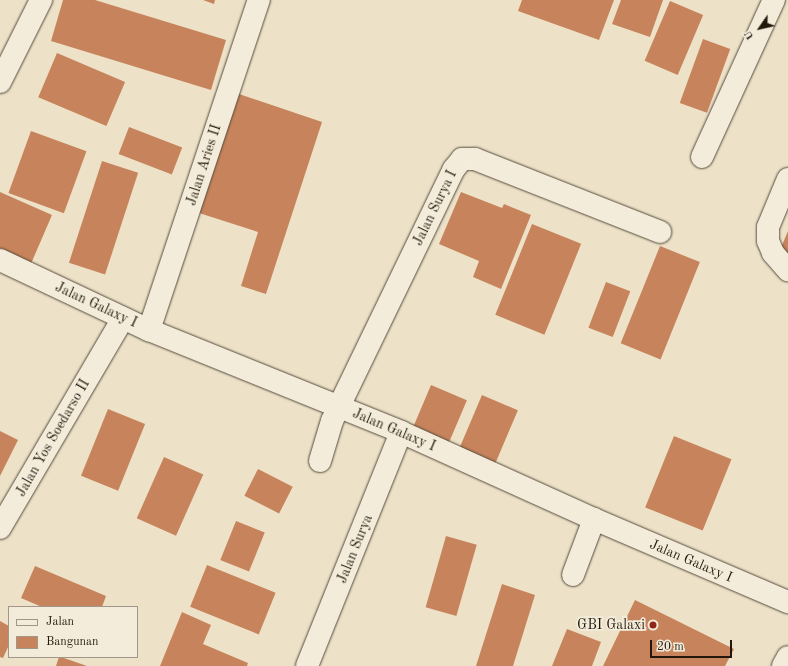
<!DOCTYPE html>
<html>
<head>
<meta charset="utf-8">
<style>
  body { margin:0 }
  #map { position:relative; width:788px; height:666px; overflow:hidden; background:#ede2c8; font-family:"Old Standard TT",serif }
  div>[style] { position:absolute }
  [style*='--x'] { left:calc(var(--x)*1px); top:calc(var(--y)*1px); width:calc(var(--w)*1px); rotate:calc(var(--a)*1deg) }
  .building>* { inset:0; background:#c7845c; transform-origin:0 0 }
  .roads { filter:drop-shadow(0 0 1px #564a3b) drop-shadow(0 0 1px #564a3b) }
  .minor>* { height:22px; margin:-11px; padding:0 11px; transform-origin:11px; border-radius:11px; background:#f3ecdb }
  .tertiary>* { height:22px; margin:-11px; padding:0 11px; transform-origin:11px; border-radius:11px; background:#f3ecdb }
  .dots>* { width:11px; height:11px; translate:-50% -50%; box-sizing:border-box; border:2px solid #f3ecdb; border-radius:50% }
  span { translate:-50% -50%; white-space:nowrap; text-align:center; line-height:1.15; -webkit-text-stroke:3.5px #f3ecdb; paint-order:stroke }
  .street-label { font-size:14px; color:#23170c }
  .poi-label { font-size:14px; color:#23170c }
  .right { translate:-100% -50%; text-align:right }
  .legend { position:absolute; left:8px; top:606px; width:130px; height:52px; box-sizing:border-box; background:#f3ecdb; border:1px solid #a09788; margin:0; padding:5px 7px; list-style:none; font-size:12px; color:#23170c }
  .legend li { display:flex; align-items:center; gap:8px; height:20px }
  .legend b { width:20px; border:1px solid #a09788 }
  .north { position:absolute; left:740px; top:8px; width:40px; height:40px; -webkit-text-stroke:3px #f3ecdb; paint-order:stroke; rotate:236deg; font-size:11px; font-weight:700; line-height:16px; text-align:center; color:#23170c }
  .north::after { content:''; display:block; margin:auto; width:14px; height:18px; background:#23170c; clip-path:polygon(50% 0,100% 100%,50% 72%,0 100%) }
  .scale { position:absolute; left:650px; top:640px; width:82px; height:18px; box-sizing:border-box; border:2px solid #23170c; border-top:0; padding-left:5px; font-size:12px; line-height:14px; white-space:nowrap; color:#23170c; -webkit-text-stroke:3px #f3ecdb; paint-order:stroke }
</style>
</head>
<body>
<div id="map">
  <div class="building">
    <div style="clip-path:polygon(63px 0,95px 0,226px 40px,211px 90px,51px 41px)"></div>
    <div style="clip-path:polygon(203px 0,215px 0,214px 4px)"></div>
    <div style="clip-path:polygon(522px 0,614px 0,599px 40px,518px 11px)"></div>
    <div style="clip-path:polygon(621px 0,663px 0,650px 37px,612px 24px)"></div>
    <div style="left:670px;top:1px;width:36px;height:65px;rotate:23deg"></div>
    <div style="left:703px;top:39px;width:29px;height:68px;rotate:20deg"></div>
    <div style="left:57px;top:53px;width:74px;height:48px;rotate:23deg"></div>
    <div style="clip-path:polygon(239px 94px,322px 122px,266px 294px,241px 286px,258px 232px,199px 213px)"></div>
    <div style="left:129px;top:127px;width:57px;height:29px;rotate:21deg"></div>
    <div style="left:31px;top:131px;width:59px;height:66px;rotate:20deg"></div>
    <div style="left:102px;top:161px;width:38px;height:107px;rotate:18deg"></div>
    <div style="clip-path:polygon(0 192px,52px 215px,30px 266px,0 253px)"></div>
    <div style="clip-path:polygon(461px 192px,502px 208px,504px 204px,531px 215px,501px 289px,473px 277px,479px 261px,439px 244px)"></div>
    <div style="left:532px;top:224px;width:53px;height:98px;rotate:22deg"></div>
    <div style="clip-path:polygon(788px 231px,788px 253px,780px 250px)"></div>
    <div style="left:660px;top:246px;width:43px;height:105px;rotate:22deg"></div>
    <div style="left:606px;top:282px;width:26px;height:49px;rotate:21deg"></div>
    <div style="left:431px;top:385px;width:39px;height:51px;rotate:23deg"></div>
    <div style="left:482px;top:395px;width:39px;height:59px;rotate:23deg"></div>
    <div style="left:108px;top:409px;width:40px;height:72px;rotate:22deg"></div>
    <div style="clip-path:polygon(0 431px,18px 440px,0 476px)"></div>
    <div style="left:674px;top:436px;width:62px;height:77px;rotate:22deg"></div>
    <div style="left:164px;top:457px;width:43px;height:67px;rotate:24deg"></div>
    <div style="left:258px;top:469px;width:39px;height:30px;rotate:27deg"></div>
    <div style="left:236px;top:521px;width:31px;height:42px;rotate:22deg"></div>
    <div style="left:446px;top:536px;width:32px;height:74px;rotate:16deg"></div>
    <div style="left:207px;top:565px;width:74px;height:45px;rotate:22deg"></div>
    <div style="clip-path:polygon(35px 566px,106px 596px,102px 607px,42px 607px,21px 598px)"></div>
    <div style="clip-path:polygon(502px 584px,535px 595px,513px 666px,476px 666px)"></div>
    <div style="clip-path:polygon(635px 600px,734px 649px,725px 666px,603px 666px)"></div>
    <div style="clip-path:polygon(182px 612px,211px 625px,203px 644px,248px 663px,247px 666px,160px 666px)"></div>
    <div style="clip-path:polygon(0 621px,9px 626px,9px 645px,3px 658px,0 657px)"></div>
    <div style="clip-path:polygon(567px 629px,601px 642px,592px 666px,552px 666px)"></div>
    <div style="clip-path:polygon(59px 657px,61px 657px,87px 666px,56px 666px)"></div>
  </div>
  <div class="roads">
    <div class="minor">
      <div style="--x:0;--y:82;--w:92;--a:-63.4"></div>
      <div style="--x:702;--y:157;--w:173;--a:-65.4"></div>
      <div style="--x:788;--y:179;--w:52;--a:112.6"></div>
      <div style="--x:768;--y:227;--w:14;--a:90"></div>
      <div style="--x:768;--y:241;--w:13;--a:67"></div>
      <div style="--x:773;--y:253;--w:23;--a:49"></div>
      <div style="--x:0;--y:260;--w:165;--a:25.2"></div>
      <div style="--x:149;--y:330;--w:272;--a:22"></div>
      <div style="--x:401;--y:432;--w:212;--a:24.3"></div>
      <div style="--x:594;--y:519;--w:211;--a:23.2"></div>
      <div style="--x:149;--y:330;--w:348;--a:-71.6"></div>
      <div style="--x:320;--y:461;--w:42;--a:-73.3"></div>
      <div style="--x:332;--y:421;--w:280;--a:-64.2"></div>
      <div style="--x:454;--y:169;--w:13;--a:-51"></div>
      <div style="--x:462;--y:159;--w:13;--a:0"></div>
      <div style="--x:475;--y:159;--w:199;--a:21.5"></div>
      <div style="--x:0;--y:528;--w:243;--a:-59.6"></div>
      <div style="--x:573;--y:575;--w:60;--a:-69.4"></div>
      <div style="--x:307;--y:666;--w:252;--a:-68.1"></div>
    </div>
    <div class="tertiary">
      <div style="--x:783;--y:666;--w:10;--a:-61"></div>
    </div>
  </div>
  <div class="dots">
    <div style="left:653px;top:625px;background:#8f2418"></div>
  </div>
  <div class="street-label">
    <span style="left:204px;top:165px;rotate:-72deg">Jalan Aries II</span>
    <span style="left:435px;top:208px;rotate:-64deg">Jalan Surya I</span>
    <span style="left:96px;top:305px;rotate:25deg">Jalan Galaxy I</span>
    <span style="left:394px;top:430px;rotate:23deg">Jalan Galaxy I</span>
    <span style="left:53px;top:438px;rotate:-60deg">Jalan Yos Soedarso II</span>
    <span style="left:355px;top:549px;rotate:-68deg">Jalan Surya</span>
    <span style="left:691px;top:561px;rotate:23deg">Jalan Galaxy I</span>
  </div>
  <div class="poi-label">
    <span class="right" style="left:645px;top:625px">GBI Galaxi</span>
  </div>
  <ul class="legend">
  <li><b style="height:5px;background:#f3ecdb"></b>Jalan</li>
  <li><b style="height:11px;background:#c7845c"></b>Bangunan</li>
  </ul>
  <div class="north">U</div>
  <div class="scale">20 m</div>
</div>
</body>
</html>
